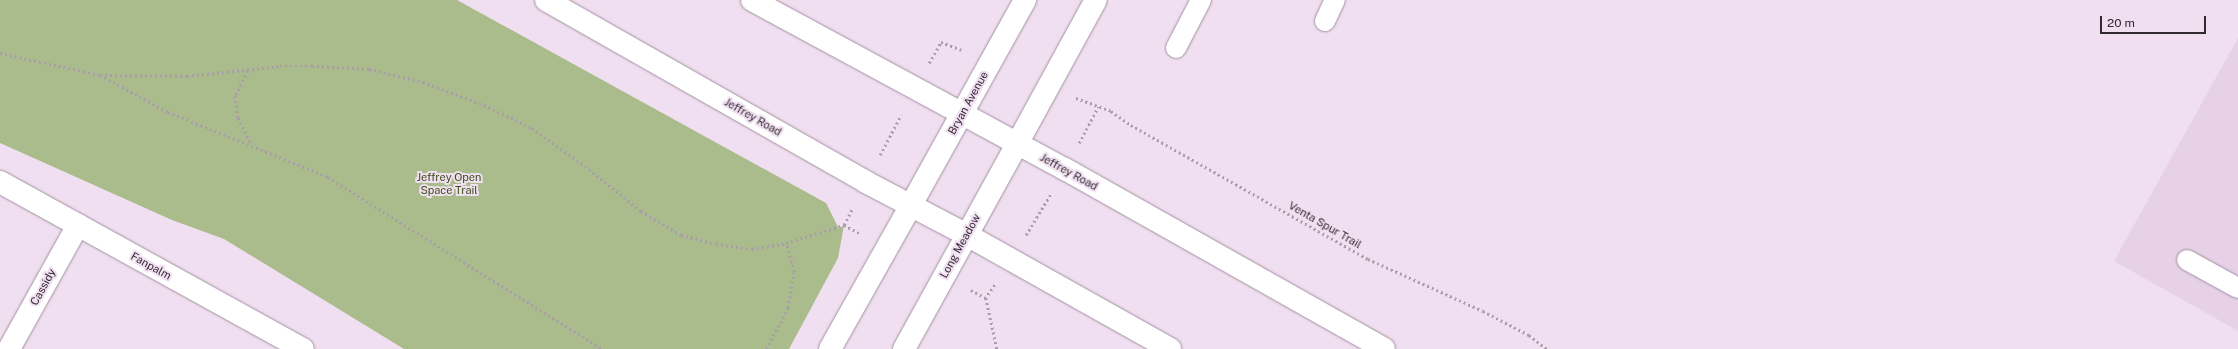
<!DOCTYPE html>
<html>
<head>
<meta charset="utf-8">
<style>
  body { margin:0 }
  #map { position:relative; width:2238px; height:349px; overflow:hidden; background:#f0dff0; font-family:"Public Sans",sans-serif }
  div>[style] { position:absolute }
  [style*='--x'] { left:calc(var(--x)*1px); top:calc(var(--y)*1px); width:calc(var(--w)*1px); rotate:calc(var(--a)*1deg) }
  .built>* { inset:0; background:#e6d1e6 }
  .green>* { inset:0; background:#aabb8c }
  .path>* { height:2.5px; margin-top:-1.25px; transform-origin:0; background:repeating-linear-gradient(90deg,#aa9daa 0 2px,transparent 0 5px) }
  .roads { filter:drop-shadow(0 0 1px #a192a1) drop-shadow(0 0 1px #a192a1) }
  .service>* { height:20px; margin:-10px; padding:0 10px; transform-origin:10px; border-radius:10px; background:#fff }
  .minor>* { height:22px; margin:-11px; padding:0 11px; transform-origin:11px; border-radius:11px; background:#fff }
  .tertiary>* { height:22px; margin:-11px; padding:0 11px; transform-origin:11px; border-radius:11px; background:#fff }
  .secondary>* { height:22px; margin:-11px; padding:0 11px; transform-origin:11px; border-radius:11px; background:#fff }
  .primary>* { height:22px; margin:-11px; padding:0 11px; transform-origin:11px; border-radius:11px; background:#fff }
  span { translate:-50% -50%; white-space:nowrap; text-align:center; line-height:1.15; -webkit-text-stroke:4px #f0dff0; paint-order:stroke }
  .street-label { font-size:11px; color:#312a31 }
  .park-label { font-size:11px; color:#3e4e1a }
  .scale { position:absolute; left:2100px; top:16px; width:106px; height:18px; box-sizing:border-box; border:2px solid #312a31; border-top:0; padding-left:5px; font-size:12px; line-height:14px; white-space:nowrap; color:#312a31; -webkit-text-stroke:3px #f0dff0; paint-order:stroke }
</style>
</head>
<body>
<div id="map">
  <div class="built">
    <div style="clip-path:polygon(2238px 38px,2238px 331px,2114px 261px)"></div>
  </div>
  <div class="green">
    <div style="clip-path:polygon(0 0,457px 0,826px 203px,839px 229px,844px 225px,838px 258px,789px 349px,404px 349px,224px 239px,172px 220px,0 143px)"></div>
  </div>
  <div class="path">
    <div style="--x:0;--y:53;--w:102;--a:12.4"></div>
    <div style="--x:100;--y:75;--w:77;--a:28.6"></div>
    <div style="--x:168;--y:112;--w:173;--a:22.1"></div>
    <div style="--x:328;--y:177;--w:324;--a:32.1"></div>
    <div style="--x:929;--y:63;--w:24;--a:-60"></div>
    <div style="--x:941;--y:42;--w:22;--a:21"></div>
    <div style="--x:248;--y:71;--w:28;--a:117"></div>
    <div style="--x:235;--y:96;--w:22;--a:82"></div>
    <div style="--x:238;--y:118;--w:30;--a:63"></div>
    <div style="--x:100;--y:75;--w:87;--a:0.7"></div>
    <div style="--x:187;--y:76;--w:94;--a:-6.1"></div>
    <div style="--x:280;--y:66;--w:32;--a:0"></div>
    <div style="--x:312;--y:66;--w:57;--a:3"></div>
    <div style="--x:369;--y:69;--w:56;--a:13.5"></div>
    <div style="--x:423;--y:82;--w:65;--a:20.7"></div>
    <div style="--x:484;--y:105;--w:53;--a:25.6"></div>
    <div style="--x:532;--y:128;--w:65;--a:35.6"></div>
    <div style="--x:585;--y:166;--w:72;--a:38.8"></div>
    <div style="--x:641;--y:211;--w:47;--a:31"></div>
    <div style="--x:681;--y:235;--w:36;--a:14"></div>
    <div style="--x:716;--y:244;--w:36;--a:8"></div>
    <div style="--x:752;--y:249;--w:35;--a:-10"></div>
    <div style="--x:786;--y:243;--w:61;--a:-17.2"></div>
    <div style="--x:844;--y:225;--w:18;--a:-63"></div>
    <div style="--x:1076;--y:98;--w:37;--a:20"></div>
    <div style="--x:1111;--y:111;--w:24;--a:35"></div>
    <div style="--x:1131;--y:125;--w:272;--a:29.5"></div>
    <div style="--x:1368;--y:259;--w:126;--a:24.3"></div>
    <div style="--x:1483;--y:311;--w:52;--a:27.6"></div>
    <div style="--x:1529;--y:335;--w:23;--a:38"></div>
    <div style="--x:1079;--y:143;--w:41;--a:-62.2"></div>
    <div style="--x:880;--y:155;--w:45;--a:-62.3"></div>
    <div style="--x:844;--y:225;--w:19;--a:28"></div>
    <div style="--x:1026;--y:235;--w:47;--a:-59"></div>
    <div style="--x:995;--y:285;--w:16;--a:125"></div>
    <div style="--x:986;--y:298;--w:52;--a:77.8"></div>
    <div style="--x:971;--y:290;--w:17;--a:28"></div>
    <div style="--x:766;--y:349;--w:47;--a:-61.8"></div>
    <div style="--x:788;--y:308;--w:36;--a:-81"></div>
    <div style="--x:794;--y:272;--w:30;--a:-105"></div>
  </div>
  <div class="roads">
    <div class="service">
      <div style="--x:1325;--y:21;--w:23;--a:-65"></div>
      <div style="--x:1176;--y:48;--w:54;--a:-62.5"></div>
      <div style="--x:2187;--y:260;--w:58;--a:28.8"></div>
    </div>
    <div class="minor">
      <div style="--x:0;--y:182;--w:346;--a:28.9"></div>
      <div style="--x:9;--y:349;--w:142;--a:-60.9"></div>
    </div>
    <div class="tertiary">
      <div style="--x:830;--y:349;--w:165;--a:-60.6"></div>
      <div style="--x:904;--y:349;--w:234;--a:-61.1"></div>
    </div>
    <div class="secondary">
      <div style="--x:1017;--y:144;--w:164;--a:-61.3"></div>
      <div style="--x:911;--y:205;--w:235;--a:-60.9"></div>
    </div>
    <div class="primary">
      <div style="--x:546;--y:0;--w:368;--a:29.6"></div>
      <div style="--x:866;--y:182;--w:114;--a:27.7"></div>
      <div style="--x:967;--y:235;--w:233;--a:29.3"></div>
      <div style="--x:752;--y:0;--w:356;--a:28.4"></div>
      <div style="--x:1065;--y:169;--w:366;--a:29.4"></div>
    </div>
  </div>
  <div class="street-label">
    <span style="left:968px;top:103px;rotate:-61deg">Bryan Avenue</span>
    <span style="left:753px;top:117px;rotate:30deg">Jeffrey Road</span>
    <span style="left:1069px;top:172px;rotate:29deg">Jeffrey Road</span>
    <span style="left:1325px;top:225px;rotate:30deg">Venta Spur Trail</span>
    <span style="left:960px;top:246px;rotate:-61deg">Long Meadow</span>
    <span style="left:151px;top:266px;rotate:29deg">Fanpalm</span>
    <span style="left:43px;top:287px;rotate:-61deg">Cassidy</span>
  </div>
  <div class="park-label">
    <span style="left:449px;top:184px">Jeffrey Open<br>Space Trail</span>
  </div>
  <div class="scale">20 m</div>
</div>
</body>
</html>
